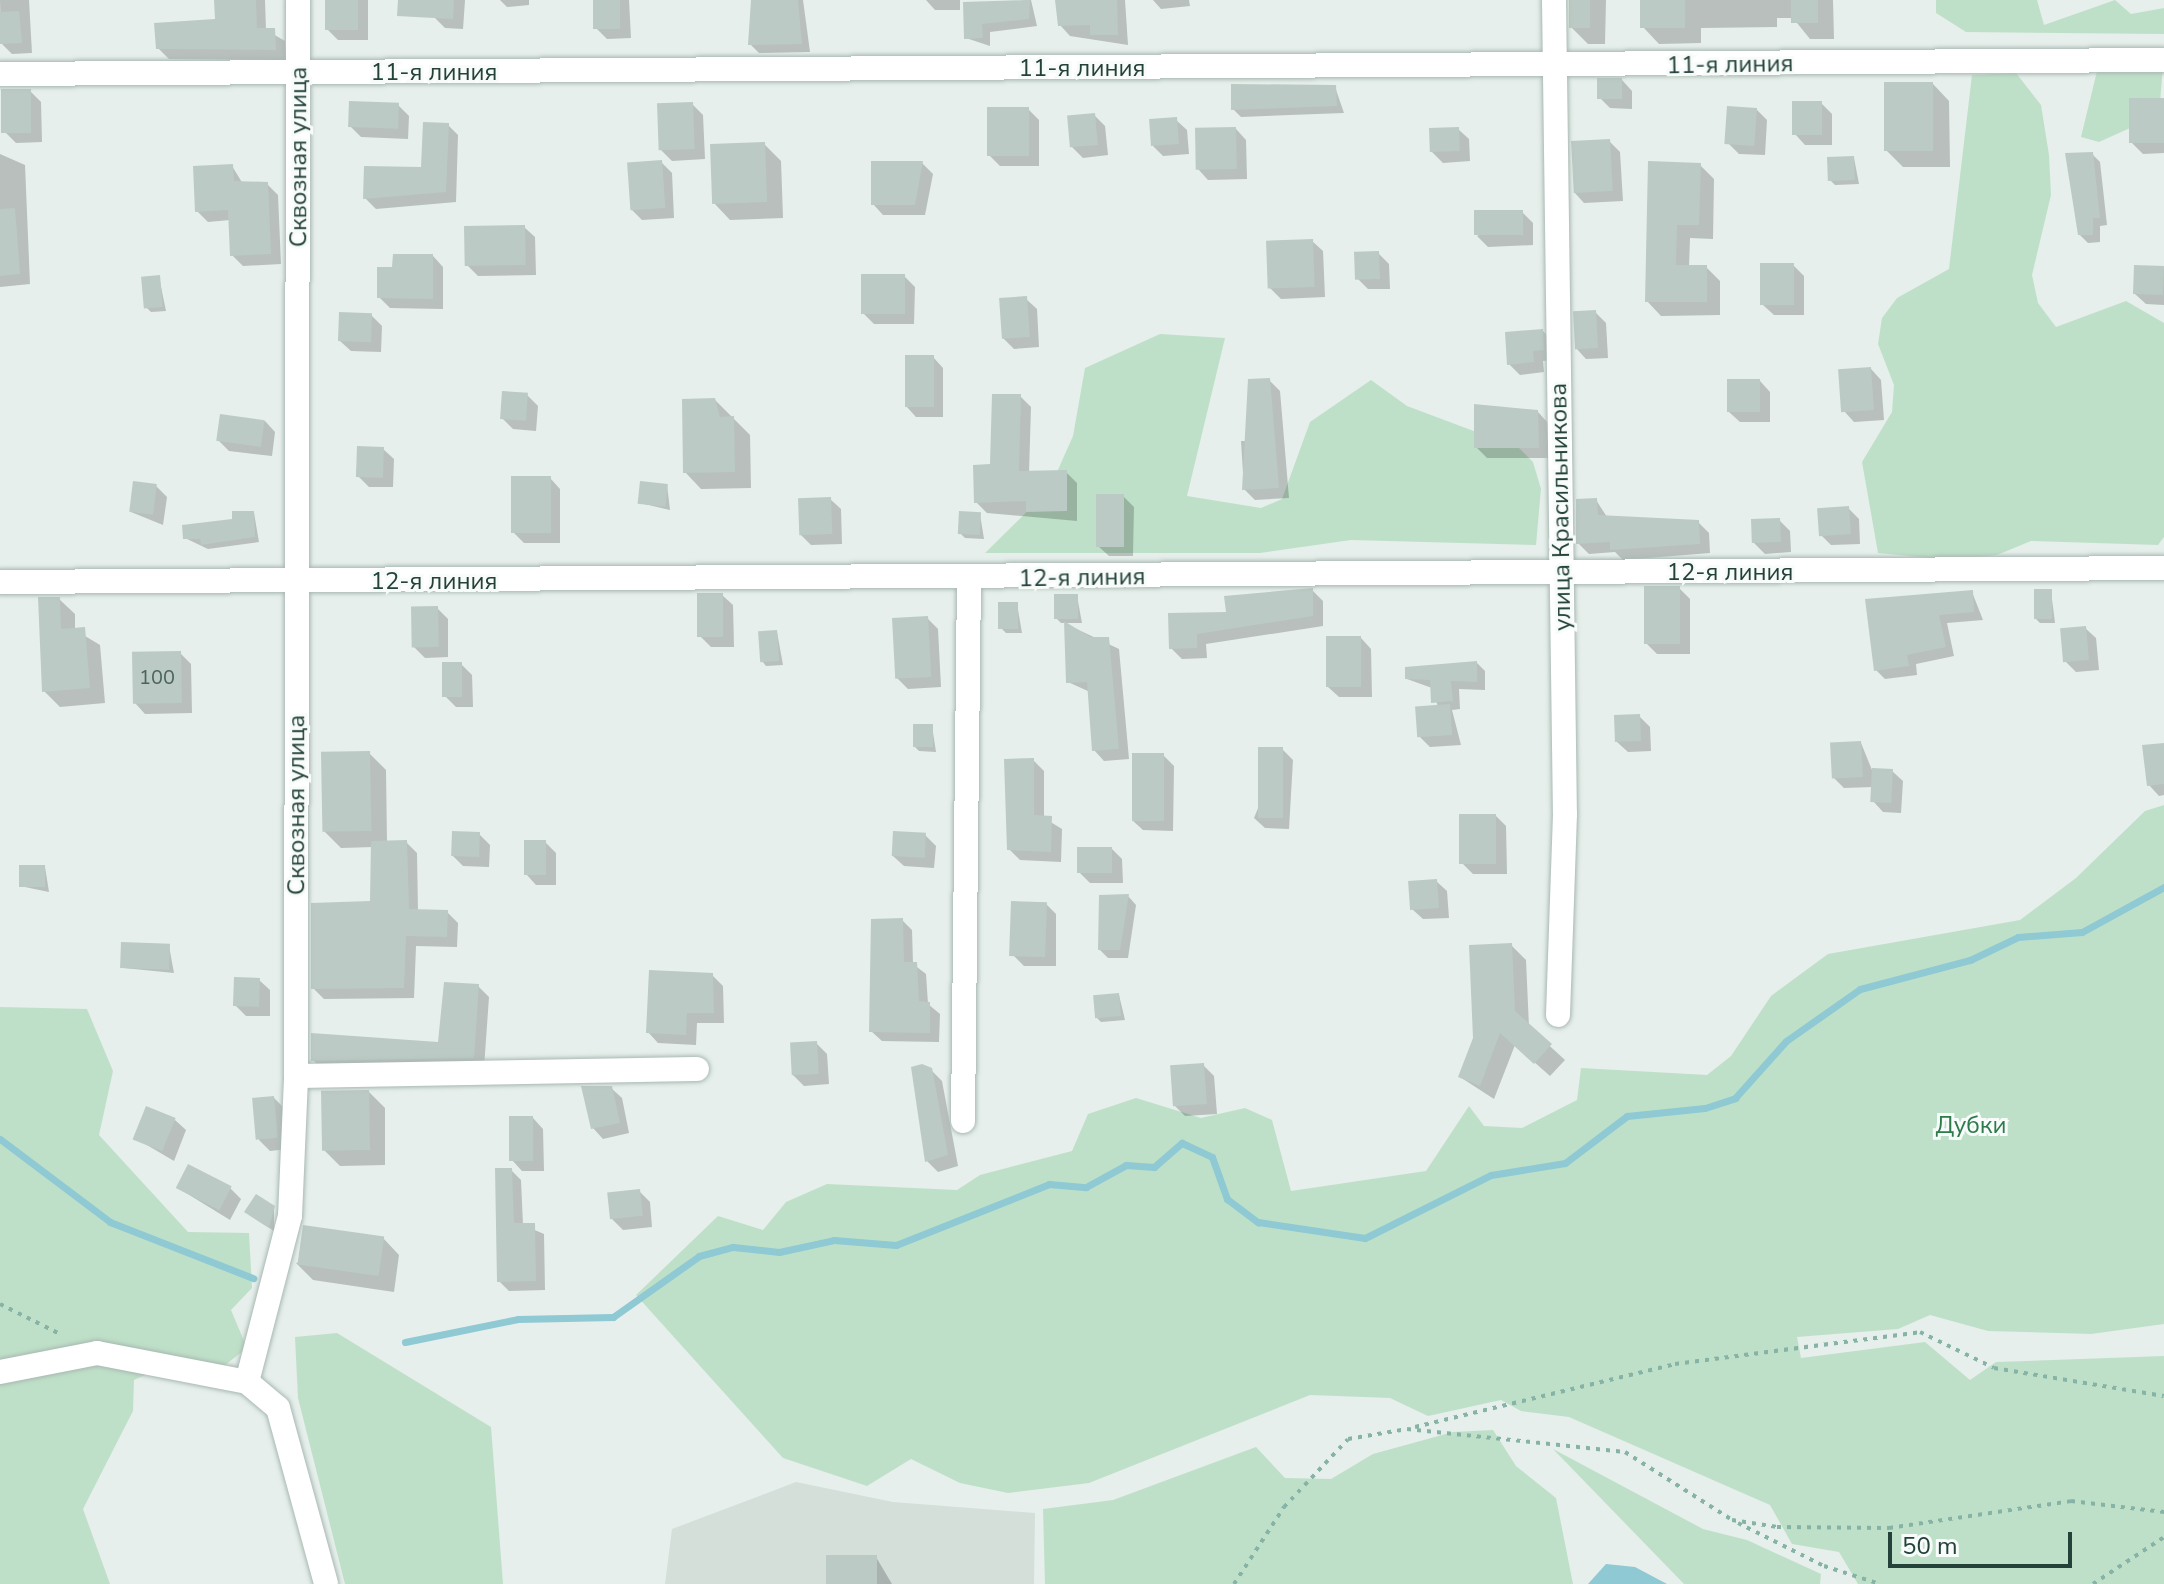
<!DOCTYPE html>
<html>
<head>
<meta charset="utf-8">
<style>
  body { margin:0 }
  #map { position:relative; width:2164px; height:1584px; overflow:hidden; background:#e6efeb; font-family:"Nunito Sans",sans-serif }
  div>[style] { position:absolute }
  [style*='--x'] { left:calc(var(--x)*1px); top:calc(var(--y)*1px); width:calc(var(--w)*1px); rotate:calc(var(--a)*1deg) }
  .built>* { inset:0; background:#d4dfda }
  .green>* { inset:0; background:#bfe0c8 }
  .water>* { inset:0; background:#8ec9d4 }
  .shadow>* { inset:0; background:#0003 }
  .stream>* { height:7px; margin:-3.5px; padding:0 3.5px; transform-origin:3.5px; border-radius:3.5px; background:#8ec9d4 }
  .building>* { inset:0; background:#bbcac4; transform-origin:0 0 }
  .path>* { height:4px; margin-top:-2px; transform-origin:0; background:repeating-linear-gradient(90deg,#86b3a5 0 4px,transparent 0 10px) }
  .roads { filter:drop-shadow(0 0 2px #a8b8b2) drop-shadow(0 0 2px #a8b8b2) }
  .minor>* { height:24px; margin:-12px; padding:0 12px; transform-origin:12px; border-radius:12px; background:#fff }
  span { translate:-50% -50%; white-space:nowrap; text-align:center; line-height:1.15; -webkit-text-stroke:6px #f7fbf9; paint-order:stroke }
  .number-label { font-size:20px; color:#4a645c }
  .number-label span { -webkit-text-stroke-width:0 }
  .street-label { font-size:24px; color:#24423a }
  .park-label { font-size:24px; color:#2d7a4b }
  .scale { position:absolute; left:1888px; top:1532px; width:184px; height:36px; box-sizing:border-box; border:4px solid #24423a; border-top:0; padding-left:10px; font-size:24px; line-height:28px; white-space:nowrap; color:#24423a; -webkit-text-stroke:6px #f7fbf9; paint-order:stroke }
</style>
</head>
<body>
<div id="map">
  <div class="built">
    <div style="clip-path:polygon(796px 1482px,893px 1502px,1035px 1513px,1034px 1584px,665px 1584px,672px 1529px)"></div>
  </div>
  <div class="green">
    <div style="clip-path:polygon(1936px 0,2037px 0,2044px 25px,2115px 0,2131px 14px,2164px 8px,2164px 34px,1966px 32px,1936px 13px)"></div>
    <div style="clip-path:polygon(2164px 53px,2159px 115px,2099px 142px,2081px 137px,2098px 67px)"></div>
    <div style="clip-path:polygon(2016px 73px,2041px 105px,2049px 155px,2051px 195px,2032px 275px,2038px 303px,2056px 327px,2126px 301px,2164px 323px,2164px 537px,2158px 545px,2031px 541px,1997px 555px,1950px 560px,1878px 553px,1862px 462px,1892px 412px,1894px 385px,1878px 344px,1882px 318px,1897px 298px,1949px 269px,1972px 75px)"></div>
    <div style="clip-path:polygon(1160px 334px,1225px 338px,1187px 496px,1261px 508px,1282px 499px,1310px 422px,1371px 380px,1407px 406px,1519px 448px,1533px 462px,1541px 489px,1536px 545px,1351px 540px,1260px 553px,985px 553px,1049px 490px,1073px 436px,1085px 368px)"></div>
    <div style="clip-path:polygon(2164px 805px,2164px 1324px,2091px 1334px,1988px 1331px,1930px 1315px,1898px 1329px,1797px 1337px,1801px 1358px,1925px 1342px,1970px 1380px,1996px 1362px,2164px 1356px,2164px 1584px,1858px 1584px,1839px 1552px,1792px 1544px,1770px 1505px,1569px 1417px,1521px 1411px,1501px 1400px,1428px 1416px,1390px 1398px,1310px 1395px,1089px 1483px,1008px 1493px,960px 1483px,911px 1459px,867px 1486px,783px 1458px,636px 1295px,718px 1216px,763px 1230px,786px 1202px,827px 1184px,957px 1190px,980px 1175px,1072px 1151px,1088px 1114px,1136px 1098px,1201px 1118px,1245px 1108px,1272px 1120px,1291px 1191px,1426px 1171px,1469px 1106px,1484px 1126px,1522px 1128px,1577px 1100px,1581px 1068px,1707px 1075px,1731px 1056px,1771px 996px,1828px 954px,2020px 920px,2076px 878px,2145px 811px)"></div>
    <div style="clip-path:polygon(0 1007px,87px 1009px,113px 1071px,99px 1135px,188px 1232px,249px 1233px,252px 1288px,231px 1310px,247px 1348px,225px 1365px,172px 1363px,134px 1380px,133px 1411px,83px 1509px,110px 1584px,0 1584px)"></div>
    <div style="clip-path:polygon(337px 1333px,491px 1427px,503px 1584px,345px 1584px,298px 1398px,295px 1337px)"></div>
    <div style="clip-path:polygon(1493px 1430px,1516px 1466px,1556px 1498px,1573px 1584px,1045px 1584px,1043px 1509px,1113px 1500px,1256px 1447px,1285px 1478px,1331px 1479px,1373px 1454px,1453px 1432px)"></div>
    <div style="clip-path:polygon(1553px 1449px,1703px 1529px,1747px 1540px,1821px 1574px,1820px 1584px,1684px 1584px)"></div>
  </div>
  <div class="water">
    <div style="clip-path:polygon(1606px 1564px,1635px 1567px,1667px 1584px,1588px 1584px)"></div>
  </div>
  <div class="shadow">
    <div style="clip-path:polygon(0 0,29px 0,32px 53px,12px 54px,1px 43px)"></div>
    <div style="clip-path:polygon(216px 0,265px 0,266px 30px,285px 41px,286px 60px,169px 59px,158px 48px,217px 21px)"></div>
    <div style="clip-path:polygon(327px 0,368px 0,368px 40px,338px 40px,327px 29px)"></div>
    <div style="clip-path:polygon(435px 0,465px 0,463px 29px,445px 28px,434px 17px)"></div>
    <div style="clip-path:polygon(500px 0,529px 0,529px 5px,507px 7px)"></div>
    <div style="clip-path:polygon(595px 0,629px 0,631px 38px,607px 39px,596px 28px)"></div>
    <div style="clip-path:polygon(753px 0,803px 0,810px 52px,759px 53px,750px 44px)"></div>
    <div style="clip-path:polygon(926px 0,960px 0,960px 10px,935px 10px)"></div>
    <div style="clip-path:polygon(1031px 0,1037px 26px,990px 32px,990px 46px,966px 38px,965px 4px)"></div>
    <div style="clip-path:polygon(1057px 0,1125px 0,1128px 45px,1070px 36px,1060px 25px)"></div>
    <div style="clip-path:polygon(1153px 0,1189px 0,1190px 6px,1161px 9px)"></div>
    <div style="clip-path:polygon(1570px 0,1606px 0,1605px 44px,1588px 44px,1571px 27px)"></div>
    <div style="clip-path:polygon(1642px 0,1833px 0,1834px 39px,1810px 39px,1793px 18px,1777px 18px,1777px 27px,1701px 28px,1701px 43px,1659px 44px,1643px 27px)"></div>
    <div style="clip-path:polygon(1622px 80px,1632px 91px,1632px 109px,1610px 108px,1599px 97px)"></div>
    <div style="clip-path:polygon(1933px 84px,1949px 101px,1950px 167px,1903px 167px,1886px 150px)"></div>
    <div style="clip-path:polygon(1335px 87px,1344px 113px,1241px 117px,1233px 109px)"></div>
    <div style="clip-path:polygon(30px 91px,41px 102px,42px 142px,16px 143px,5px 132px)"></div>
    <div style="clip-path:polygon(2164px 101px,2164px 153px,2143px 154px,2132px 143px)"></div>
    <div style="clip-path:polygon(1821px 103px,1832px 114px,1832px 145px,1805px 145px,1795px 134px)"></div>
    <div style="clip-path:polygon(692px 104px,703px 115px,705px 159px,672px 161px,661px 150px)"></div>
    <div style="clip-path:polygon(398px 105px,409px 116px,408px 139px,361px 137px,350px 126px)"></div>
    <div style="clip-path:polygon(1028px 109px,1039px 120px,1039px 166px,1000px 166px,989px 155px)"></div>
    <div style="clip-path:polygon(1756px 109px,1767px 120px,1765px 155px,1739px 154px,1728px 143px)"></div>
    <div style="clip-path:polygon(1094px 115px,1105px 126px,1108px 155px,1083px 158px,1072px 147px)"></div>
    <div style="clip-path:polygon(1176px 120px,1187px 130px,1189px 154px,1163px 156px,1153px 146px)"></div>
    <div style="clip-path:polygon(448px 125px,458px 135px,456px 202px,376px 209px,365px 198px,423px 169px)"></div>
    <div style="clip-path:polygon(1236px 129px,1246px 140px,1247px 179px,1208px 180px,1198px 169px)"></div>
    <div style="clip-path:polygon(1458px 129px,1469px 139px,1470px 161px,1443px 163px,1432px 152px)"></div>
    <div style="clip-path:polygon(1609px 141px,1620px 152px,1623px 201px,1584px 203px,1574px 192px)"></div>
    <div style="clip-path:polygon(764px 144px,781px 161px,783px 218px,730px 220px,714px 203px)"></div>
    <div style="clip-path:polygon(0 154px,25px 165px,30px 284px,0 287px)"></div>
    <div style="clip-path:polygon(2092px 154px,2100px 162px,2107px 225px,2100px 226px,2100px 242px,2088px 243px,2079px 234px)"></div>
    <div style="clip-path:polygon(1854px 158px,1859px 184px,1835px 185px,1830px 180px)"></div>
    <div style="clip-path:polygon(661px 162px,672px 173px,674px 218px,642px 220px,631px 209px)"></div>
    <div style="clip-path:polygon(922px 163px,933px 174px,925px 215px,883px 215px,873px 204px)"></div>
    <div style="clip-path:polygon(1700px 165px,1714px 179px,1713px 239px,1690px 238px,1689px 267px,1706px 267px,1720px 281px,1720px 315px,1661px 316px,1647px 301px)"></div>
    <div style="clip-path:polygon(232px 166px,243px 184px,267px 184px,278px 195px,281px 264px,243px 266px,232px 255px,230px 220px,208px 222px,197px 211px)"></div>
    <div style="clip-path:polygon(1522px 212px,1533px 223px,1533px 245px,1488px 247px,1477px 236px)"></div>
    <div style="clip-path:polygon(524px 227px,535px 237px,536px 275px,478px 276px,467px 265px)"></div>
    <div style="clip-path:polygon(1312px 241px,1323px 251px,1325px 297px,1281px 299px,1270px 288px)"></div>
    <div style="clip-path:polygon(1378px 253px,1389px 264px,1390px 289px,1368px 289px,1357px 278px)"></div>
    <div style="clip-path:polygon(433px 256px,443px 267px,443px 309px,390px 308px,379px 297px,394px 269px)"></div>
    <div style="clip-path:polygon(1793px 265px,1804px 276px,1804px 315px,1774px 315px,1763px 305px)"></div>
    <div style="clip-path:polygon(2164px 268px,2164px 305px,2146px 304px,2135px 294px)"></div>
    <div style="clip-path:polygon(904px 276px,915px 287px,914px 324px,874px 324px,863px 313px)"></div>
    <div style="clip-path:polygon(159px 277px,166px 311px,151px 312px,146px 307px)"></div>
    <div style="clip-path:polygon(1026px 299px,1037px 309px,1039px 347px,1014px 349px,1003px 338px)"></div>
    <div style="clip-path:polygon(1595px 312px,1606px 323px,1608px 358px,1586px 359px,1576px 348px)"></div>
    <div style="clip-path:polygon(371px 315px,382px 326px,381px 352px,351px 351px,340px 341px)"></div>
    <div style="clip-path:polygon(1543px 331px,1553px 342px,1554px 360px,1543px 361px,1544px 372px,1520px 375px,1509px 364px)"></div>
    <div style="clip-path:polygon(933px 357px,943px 368px,943px 417px,916px 417px,906px 406px)"></div>
    <div style="clip-path:polygon(1871px 369px,1881px 380px,1884px 420px,1854px 422px,1844px 411px)"></div>
    <div style="clip-path:polygon(1269px 380px,1280px 391px,1289px 498px,1255px 500px,1244px 489px,1241px 441px,1251px 441px)"></div>
    <div style="clip-path:polygon(1760px 381px,1770px 392px,1770px 422px,1740px 422px,1729px 412px)"></div>
    <div style="clip-path:polygon(527px 395px,538px 406px,536px 431px,513px 429px,502px 418px)"></div>
    <div style="clip-path:polygon(1020px 396px,1031px 407px,1029px 473px,1066px 472px,1077px 483px,1077px 521px,987px 513px,976px 502px)"></div>
    <div style="clip-path:polygon(715px 400px,750px 435px,751px 488px,701px 489px,685px 472px)"></div>
    <div style="clip-path:polygon(1538px 412px,1548px 423px,1548px 458px,1487px 458px,1476px 447px)"></div>
    <div style="clip-path:polygon(265px 421px,275px 432px,272px 456px,229px 451px,218px 440px)"></div>
    <div style="clip-path:polygon(383px 449px,394px 459px,393px 487px,369px 487px,358px 476px)"></div>
    <div style="clip-path:polygon(550px 478px,560px 489px,560px 543px,524px 543px,513px 532px)"></div>
    <div style="clip-path:polygon(667px 485px,670px 510px,640px 503px)"></div>
    <div style="clip-path:polygon(156px 486px,167px 497px,163px 525px,131px 512px)"></div>
    <div style="clip-path:polygon(1123px 496px,1134px 507px,1133px 556px,1109px 556px,1098px 546px)"></div>
    <div style="clip-path:polygon(830px 499px,841px 509px,842px 544px,811px 545px,800px 534px)"></div>
    <div style="clip-path:polygon(1596px 500px,1607px 517px,1698px 522px,1709px 533px,1710px 553px,1623px 560px,1615px 552px,1589px 554px,1578px 543px)"></div>
    <div style="clip-path:polygon(1848px 508px,1859px 519px,1860px 544px,1831px 545px,1821px 535px)"></div>
    <div style="clip-path:polygon(254px 513px,259px 542px,208px 549px,185px 538px)"></div>
    <div style="clip-path:polygon(980px 514px,984px 539px,965px 538px,960px 533px)"></div>
    <div style="clip-path:polygon(1779px 520px,1790px 531px,1791px 552px,1765px 554px,1754px 543px)"></div>
    <div style="clip-path:polygon(1679px 588px,1690px 599px,1690px 654px,1657px 654px,1646px 643px)"></div>
    <div style="clip-path:polygon(1313px 591px,1323px 601px,1323px 626px,1206px 644px,1207px 658px,1182px 659px,1171px 648px,1228px 613px)"></div>
    <div style="clip-path:polygon(2051px 591px,2055px 623px,2040px 623px,2035px 618px)"></div>
    <div style="clip-path:polygon(1972px 592px,1983px 620px,1947px 623px,1954px 656px,1916px 664px,1917px 675px,1885px 679px,1876px 670px,1868px 600px)"></div>
    <div style="clip-path:polygon(722px 595px,733px 605px,734px 647px,711px 647px,700px 636px)"></div>
    <div style="clip-path:polygon(1077px 596px,1082px 623px,1061px 623px,1056px 618px)"></div>
    <div style="clip-path:polygon(59px 599px,75px 614px,75px 630px,100px 645px,105px 703px,60px 707px,44px 691px)"></div>
    <div style="clip-path:polygon(1017px 604px,1022px 633px,1006px 633px,1001px 628px)"></div>
    <div style="clip-path:polygon(437px 608px,448px 619px,448px 657px,425px 658px,414px 647px)"></div>
    <div style="clip-path:polygon(927px 618px,938px 629px,941px 687px,908px 689px,897px 678px)"></div>
    <div style="clip-path:polygon(1066px 624px,1119px 649px,1129px 759px,1104px 761px,1094px 750px,1090px 692px,1068px 682px)"></div>
    <div style="clip-path:polygon(2085px 628px,2096px 638px,2099px 670px,2076px 672px,2065px 661px)"></div>
    <div style="clip-path:polygon(777px 632px,783px 665px,766px 666px,762px 661px)"></div>
    <div style="clip-path:polygon(1361px 638px,1371px 649px,1372px 697px,1339px 697px,1328px 687px)"></div>
    <div style="clip-path:polygon(180px 653px,191px 664px,192px 713px,145px 714px,135px 703px)"></div>
    <div style="clip-path:polygon(1477px 663px,1485px 671px,1485px 690px,1459px 689px,1460px 709px,1452px 710px,1461px 745px,1430px 747px,1419px 736px,1438px 707px,1432px 688px,1407px 679px)"></div>
    <div style="clip-path:polygon(461px 664px,472px 675px,473px 707px,456px 707px,445px 696px)"></div>
    <div style="clip-path:polygon(1639px 716px,1650px 727px,1651px 751px,1628px 752px,1617px 742px)"></div>
    <div style="clip-path:polygon(932px 726px,936px 752px,919px 751px,914px 746px)"></div>
    <div style="clip-path:polygon(1861px 743px,1872px 770px,1892px 771px,1903px 781px,1901px 813px,1883px 812px,1873px 801px,1873px 787px,1844px 788px,1833px 777px)"></div>
    <div style="clip-path:polygon(2164px 745px,2164px 795px,2159px 796px,2149px 785px)"></div>
    <div style="clip-path:polygon(1282px 749px,1293px 760px,1289px 829px,1265px 828px,1254px 818px)"></div>
    <div style="clip-path:polygon(369px 753px,386px 770px,387px 843px,406px 842px,417px 853px,418px 912px,447px 912px,458px 923px,457px 947px,416px 946px,414px 998px,324px 999px,313px 988px,372px 903px,373px 847px,341px 848px,324px 831px)"></div>
    <div style="clip-path:polygon(1163px 755px,1174px 766px,1173px 831px,1143px 830px,1132px 820px)"></div>
    <div style="clip-path:polygon(1033px 760px,1044px 771px,1044px 818px,1062px 829px,1061px 862px,1020px 860px,1009px 849px)"></div>
    <div style="clip-path:polygon(1496px 816px,1506px 826px,1507px 874px,1473px 874px,1462px 863px)"></div>
    <div style="clip-path:polygon(479px 834px,490px 845px,489px 867px,463px 866px,452px 855px)"></div>
    <div style="clip-path:polygon(925px 835px,936px 846px,934px 868px,904px 866px,893px 856px)"></div>
    <div style="clip-path:polygon(545px 842px,556px 853px,556px 885px,536px 885px,526px 874px)"></div>
    <div style="clip-path:polygon(1112px 849px,1122px 859px,1123px 883px,1090px 883px,1079px 872px)"></div>
    <div style="clip-path:polygon(45px 867px,49px 892px,20px 886px)"></div>
    <div style="clip-path:polygon(1436px 881px,1447px 891px,1449px 918px,1423px 919px,1412px 909px)"></div>
    <div style="clip-path:polygon(1128px 896px,1136px 905px,1128px 958px,1108px 958px,1100px 950px)"></div>
    <div style="clip-path:polygon(1046px 904px,1056px 914px,1056px 966px,1024px 966px,1013px 955px)"></div>
    <div style="clip-path:polygon(902px 920px,912px 930px,913px 964px,926px 974px,928px 1004px,940px 1014px,939px 1042px,882px 1041px,871px 1031px)"></div>
    <div style="clip-path:polygon(1511px 945px,1526px 960px,1529px 1027px,1565px 1060px,1550px 1076px,1515px 1045px,1494px 1099px,1460px 1077px)"></div>
    <div style="clip-path:polygon(169px 946px,174px 973px,124px 968px)"></div>
    <div style="clip-path:polygon(712px 975px,723px 986px,724px 1023px,697px 1023px,696px 1045px,658px 1043px,648px 1032px)"></div>
    <div style="clip-path:polygon(259px 980px,270px 990px,270px 1016px,246px 1016px,235px 1005px)"></div>
    <div style="clip-path:polygon(478px 986px,489px 997px,484px 1068px,324px 1071px,313px 1060px,440px 1044px)"></div>
    <div style="clip-path:polygon(1119px 995px,1125px 1020px,1101px 1022px,1096px 1017px)"></div>
    <div style="clip-path:polygon(816px 1043px,827px 1054px,829px 1084px,804px 1086px,793px 1075px)"></div>
    <div style="clip-path:polygon(1203px 1065px,1214px 1076px,1217px 1114px,1185px 1116px,1174px 1105px)"></div>
    <div style="clip-path:polygon(931px 1070px,942px 1081px,958px 1166px,938px 1172px,927px 1161px)"></div>
    <div style="clip-path:polygon(611px 1088px,622px 1098px,629px 1133px,603px 1139px,593px 1128px)"></div>
    <div style="clip-path:polygon(369px 1092px,385px 1108px,385px 1165px,340px 1166px,323px 1149px)"></div>
    <div style="clip-path:polygon(274px 1098px,285px 1109px,288px 1149px,270px 1151px,259px 1140px)"></div>
    <div style="clip-path:polygon(533px 1118px,543px 1129px,544px 1171px,522px 1171px,512px 1160px)"></div>
    <div style="clip-path:polygon(175px 1120px,186px 1130px,174px 1161px,135px 1138px)"></div>
    <div style="clip-path:polygon(511px 1170px,521px 1180px,523px 1225px,544px 1234px,545px 1290px,509px 1291px,499px 1281px)"></div>
    <div style="clip-path:polygon(178px 1188px,230px 1188px,241px 1199px,230px 1220px)"></div>
    <div style="clip-path:polygon(639px 1191px,650px 1202px,652px 1227px,623px 1230px,612px 1219px)"></div>
    <div style="clip-path:polygon(274px 1207px,274px 1231px,251px 1216px)"></div>
    <div style="clip-path:polygon(383px 1238px,399px 1255px,394px 1292px,313px 1280px,296px 1263px)"></div>
    <div style="clip-path:polygon(876px 1557px,892px 1584px,828px 1584px)"></div>
  </div>
  <div class="stream">
    <div style="--x:0;--y:1139;--w:138;--a:37"></div>
    <div style="--x:110;--y:1222;--w:154;--a:21.4"></div>
    <div style="--x:405;--y:1342;--w:115;--a:-11.5"></div>
    <div style="--x:518;--y:1319;--w:95;--a:-1.2"></div>
    <div style="--x:613;--y:1317;--w:105;--a:-35.3"></div>
    <div style="--x:699;--y:1256;--w:35;--a:-15"></div>
    <div style="--x:733;--y:1247;--w:46;--a:6.2"></div>
    <div style="--x:779;--y:1252;--w:56;--a:-12.3"></div>
    <div style="--x:834;--y:1240;--w:62;--a:4.6"></div>
    <div style="--x:896;--y:1245;--w:165;--a:-21.7"></div>
    <div style="--x:1049;--y:1184;--w:37;--a:5"></div>
    <div style="--x:1086;--y:1187;--w:46;--a:-28.8"></div>
    <div style="--x:1126;--y:1165;--w:28;--a:4"></div>
    <div style="--x:1154;--y:1167;--w:37;--a:-41"></div>
    <div style="--x:1182;--y:1143;--w:33;--a:25"></div>
    <div style="--x:1212;--y:1157;--w:45;--a:70.3"></div>
    <div style="--x:1227;--y:1199;--w:39;--a:37"></div>
    <div style="--x:1258;--y:1222;--w:108;--a:8.5"></div>
    <div style="--x:1365;--y:1238;--w:141;--a:-26.6"></div>
    <div style="--x:1491;--y:1175;--w:75;--a:-9.2"></div>
    <div style="--x:1565;--y:1163;--w:78;--a:-37.2"></div>
    <div style="--x:1627;--y:1116;--w:78;--a:-5.9"></div>
    <div style="--x:1705;--y:1108;--w:32;--a:-18"></div>
    <div style="--x:1735;--y:1098;--w:76;--a:-48.2"></div>
    <div style="--x:1786;--y:1041;--w:90;--a:-35.1"></div>
    <div style="--x:1860;--y:989;--w:114;--a:-14.8"></div>
    <div style="--x:1970;--y:960;--w:53;--a:-25.6"></div>
    <div style="--x:2018;--y:937;--w:64;--a:-4.5"></div>
    <div style="--x:2082;--y:932;--w:94;--a:-28.8"></div>
  </div>
  <div class="building">
    <div style="clip-path:polygon(214px 0,256px 0,257px 28px,275px 28px,276px 50px,156px 49px,154px 23px,215px 19px)"></div>
    <div style="left:325px;top:0;width:33px;height:30px"></div>
    <div style="clip-path:polygon(398px 0,454px 0,453px 19px,397px 16px)"></div>
    <div style="left:593px;top:0;width:27px;height:29px"></div>
    <div style="clip-path:polygon(751px 0,798px 0,802px 44px,748px 45px)"></div>
    <div style="clip-path:polygon(1030px 0,1029px 19px,982px 24px,983px 38px,964px 39px,963px 2px)"></div>
    <div style="clip-path:polygon(1055px 0,1117px 0,1118px 35px,1090px 35px,1090px 25px,1058px 26px)"></div>
    <div style="left:1569px;top:0;width:21px;height:28px"></div>
    <div style="left:1640px;top:0;width:45px;height:28px"></div>
    <div style="left:1791px;top:0;width:27px;height:23px"></div>
    <div style="clip-path:polygon(19px 11px,22px 43px,0 44px,0 12px)"></div>
    <div style="left:1622px;top:78px;width:21px;height:25px;rotate:90deg"></div>
    <div style="left:1884px;top:82px;width:49px;height:69px"></div>
    <div style="clip-path:polygon(1231px 84px,1336px 85px,1337px 106px,1231px 110px)"></div>
    <div style="left:1px;top:89px;width:30px;height:44px"></div>
    <div style="left:2164px;top:98px;width:45px;height:35px;rotate:90deg"></div>
    <div style="left:349px;top:101px;width:50px;height:26px;rotate:2deg"></div>
    <div style="left:1822px;top:101px;width:34px;height:30px;rotate:90deg"></div>
    <div style="left:693px;top:102px;width:47px;height:36px;rotate:88deg"></div>
    <div style="left:1727px;top:106px;width:30px;height:38px;rotate:4deg"></div>
    <div style="left:987px;top:107px;width:42px;height:49px"></div>
    <div style="left:1095px;top:113px;width:32px;height:28px;rotate:85deg"></div>
    <div style="left:1177px;top:117px;width:27px;height:28px;rotate:86deg"></div>
    <div style="clip-path:polygon(423px 122px,449px 123px,446px 192px,363px 199px,364px 166px,421px 167px)"></div>
    <div style="left:1236px;top:127px;width:42px;height:41px;rotate:89deg"></div>
    <div style="left:1459px;top:127px;width:24px;height:30px;rotate:88deg"></div>
    <div style="left:1610px;top:139px;width:52px;height:39px;rotate:87deg"></div>
    <div style="left:765px;top:142px;width:60px;height:55px;rotate:88deg"></div>
    <div style="clip-path:polygon(2093px 152px,2100px 218px,2093px 218px,2093px 235px,2078px 235px,2065px 153px)"></div>
    <div style="left:1854px;top:156px;width:24px;height:27px;rotate:88deg"></div>
    <div style="left:662px;top:160px;width:48px;height:35px;rotate:86deg"></div>
    <div style="clip-path:polygon(871px 161px,923px 161px,915px 205px,871px 205px)"></div>
    <div style="clip-path:polygon(1648px 161px,1701px 163px,1699px 225px,1677px 225px,1676px 265px,1707px 265px,1707px 302px,1645px 302px)"></div>
    <div style="clip-path:polygon(233px 164px,234px 181px,268px 182px,271px 254px,230px 256px,228px 210px,195px 212px,193px 166px)"></div>
    <div style="clip-path:polygon(15px 208px,20px 274px,0 276px,0 209px)"></div>
    <div style="left:1523px;top:210px;width:25px;height:49px;rotate:90deg"></div>
    <div style="left:525px;top:225px;width:40px;height:61px;rotate:89deg"></div>
    <div style="left:1313px;top:239px;width:48px;height:47px;rotate:88deg"></div>
    <div style="left:1379px;top:251px;width:28px;height:25px;rotate:88deg"></div>
    <div style="clip-path:polygon(393px 254px,433px 254px,433px 299px,377px 298px,377px 267px,392px 267px)"></div>
    <div style="left:1760px;top:263px;width:34px;height:42px"></div>
    <div style="left:2134px;top:265px;width:30px;height:29px;rotate:2deg"></div>
    <div style="left:861px;top:274px;width:44px;height:40px"></div>
    <div style="left:160px;top:275px;width:32px;height:19px;rotate:85deg"></div>
    <div style="left:1027px;top:296px;width:41px;height:28px;rotate:86deg"></div>
    <div style="left:1596px;top:310px;width:38px;height:23px;rotate:87deg"></div>
    <div style="left:339px;top:312px;width:33px;height:29px;rotate:2deg"></div>
    <div style="clip-path:polygon(1543px 329px,1544px 350px,1533px 351px,1534px 362px,1507px 365px,1505px 332px)"></div>
    <div style="left:905px;top:355px;width:29px;height:52px"></div>
    <div style="left:1871px;top:367px;width:43px;height:33px;rotate:86deg"></div>
    <div style="clip-path:polygon(1270px 378px,1279px 488px,1242px 490px,1248px 379px)"></div>
    <div style="left:1727px;top:379px;width:33px;height:33px"></div>
    <div style="left:502px;top:391px;width:26px;height:28px;rotate:4deg"></div>
    <div style="clip-path:polygon(992px 394px,1021px 394px,1019px 471px,1067px 470px,1067px 511px,1026px 512px,1026px 501px,974px 503px,973px 465px,990px 464px)"></div>
    <div style="clip-path:polygon(715px 398px,720px 417px,734px 416px,735px 472px,683px 473px,682px 399px)"></div>
    <div style="clip-path:polygon(1474px 404px,1538px 410px,1539px 448px,1474px 448px)"></div>
    <div style="left:220px;top:414px;width:45px;height:27px;rotate:8deg"></div>
    <div style="left:357px;top:446px;width:27px;height:31px;rotate:2deg"></div>
    <div style="left:511px;top:476px;width:40px;height:57px"></div>
    <div style="left:133px;top:481px;width:24px;height:31px;rotate:7deg"></div>
    <div style="left:640px;top:481px;width:28px;height:23px;rotate:6deg"></div>
    <div style="left:1096px;top:494px;width:28px;height:53px"></div>
    <div style="left:831px;top:497px;width:37px;height:33px;rotate:88deg"></div>
    <div style="clip-path:polygon(1597px 498px,1598px 515px,1699px 520px,1700px 544px,1610px 550px,1610px 542px,1576px 544px,1576px 499px)"></div>
    <div style="left:1849px;top:506px;width:28px;height:32px;rotate:86deg"></div>
    <div style="clip-path:polygon(232px 511px,254px 511px,255px 537px,201px 545px,200px 539px,183px 539px,182px 525px,232px 519px)"></div>
    <div style="left:959px;top:511px;width:22px;height:23px;rotate:3deg"></div>
    <div style="left:1780px;top:518px;width:24px;height:29px;rotate:88deg"></div>
    <div style="left:1644px;top:586px;width:36px;height:58px"></div>
    <div style="clip-path:polygon(1313px 588px,1313px 616px,1197px 634px,1197px 648px,1169px 649px,1168px 613px,1226px 612px,1224px 596px)"></div>
    <div style="left:2034px;top:589px;width:18px;height:30px"></div>
    <div style="clip-path:polygon(1973px 590px,1974px 612px,1939px 615px,1946px 647px,1907px 655px,1909px 666px,1874px 671px,1865px 599px)"></div>
    <div style="left:697px;top:593px;width:26px;height:44px"></div>
    <div style="left:1054px;top:594px;width:24px;height:25px"></div>
    <div style="clip-path:polygon(38px 597px,60px 597px,61px 629px,85px 627px,90px 688px,42px 692px)"></div>
    <div style="left:1018px;top:602px;width:27px;height:20px;rotate:90deg"></div>
    <div style="left:438px;top:606px;width:41px;height:27px;rotate:89deg"></div>
    <div style="left:928px;top:616px;width:61px;height:36px;rotate:87deg"></div>
    <div style="clip-path:polygon(1064px 621px,1090px 637px,1109px 637px,1119px 749px,1092px 751px,1087px 682px,1066px 683px)"></div>
    <div style="left:2086px;top:626px;width:34px;height:26px;rotate:85deg"></div>
    <div style="left:777px;top:630px;width:31px;height:19px;rotate:86deg"></div>
    <div style="left:1326px;top:636px;width:35px;height:51px"></div>
    <div style="left:181px;top:651px;width:52px;height:49px;rotate:89deg"></div>
    <div style="clip-path:polygon(1477px 661px,1477px 682px,1451px 681px,1453px 701px,1431px 703px,1430px 680px,1405px 679px,1405px 667px)"></div>
    <div style="left:442px;top:662px;width:20px;height:35px"></div>
    <div style="left:1450px;top:704px;width:31px;height:35px;rotate:86deg"></div>
    <div style="left:1640px;top:714px;width:27px;height:26px;rotate:88deg"></div>
    <div style="left:913px;top:724px;width:20px;height:23px"></div>
    <div style="left:1861px;top:741px;width:36px;height:31px;rotate:87deg"></div>
    <div style="clip-path:polygon(2164px 743px,2164px 784px,2147px 786px,2142px 745px)"></div>
    <div style="left:1258px;top:747px;width:25px;height:71px"></div>
    <div style="left:370px;top:751px;width:80px;height:49px;rotate:89deg"></div>
    <div style="left:1132px;top:753px;width:32px;height:68px"></div>
    <div style="clip-path:polygon(1034px 758px,1034px 815px,1052px 816px,1051px 852px,1007px 850px,1004px 759px)"></div>
    <div style="left:1872px;top:768px;width:21px;height:34px;rotate:3deg"></div>
    <div style="left:1459px;top:814px;width:37px;height:50px"></div>
    <div style="left:452px;top:831px;width:28px;height:25px;rotate:2deg"></div>
    <div style="left:893px;top:831px;width:33px;height:25px;rotate:3deg"></div>
    <div style="clip-path:polygon(407px 840px,409px 909px,448px 910px,447px 937px,406px 936px,404px 988px,311px 989px,311px 903px,370px 901px,371px 841px)"></div>
    <div style="left:524px;top:840px;width:22px;height:35px"></div>
    <div style="left:1077px;top:847px;width:35px;height:26px"></div>
    <div style="left:19px;top:865px;width:26px;height:22px"></div>
    <div style="left:1437px;top:879px;width:29px;height:29px;rotate:86deg"></div>
    <div style="clip-path:polygon(1129px 894px,1120px 950px,1098px 950px,1099px 895px)"></div>
    <div style="left:1011px;top:901px;width:36px;height:55px;rotate:2deg"></div>
    <div style="clip-path:polygon(903px 918px,904px 962px,917px 962px,919px 1001px,930px 1002px,930px 1033px,869px 1032px,871px 919px)"></div>
    <div style="left:121px;top:942px;width:49px;height:26px;rotate:2deg"></div>
    <div style="clip-path:polygon(1512px 943px,1515px 1011px,1552px 1044px,1534px 1064px,1500px 1033px,1480px 1086px,1458px 1077px,1473px 1038px,1469px 945px)"></div>
    <div style="clip-path:polygon(649px 970px,713px 973px,714px 1013px,687px 1013px,686px 1035px,646px 1033px)"></div>
    <div style="left:234px;top:977px;width:26px;height:29px;rotate:2deg"></div>
    <div style="clip-path:polygon(444px 982px,479px 984px,474px 1058px,311px 1061px,311px 1033px,438px 1042px)"></div>
    <div style="left:1119px;top:993px;width:23px;height:26px;rotate:85deg"></div>
    <div style="left:817px;top:1041px;width:33px;height:27px;rotate:87deg"></div>
    <div style="left:1204px;top:1063px;width:41px;height:34px;rotate:86deg"></div>
    <div style="clip-path:polygon(922px 1064px,932px 1068px,948px 1155px,925px 1162px,911px 1067px)"></div>
    <div style="clip-path:polygon(581px 1086px,612px 1086px,620px 1123px,591px 1129px)"></div>
    <div style="left:369px;top:1090px;width:60px;height:48px;rotate:89deg"></div>
    <div style="left:274px;top:1096px;width:42px;height:22px;rotate:85deg"></div>
    <div style="left:146px;top:1106px;width:32px;height:36px;rotate:22deg"></div>
    <div style="left:509px;top:1116px;width:24px;height:45px"></div>
    <div style="left:188px;top:1164px;width:49px;height:27px;rotate:27deg"></div>
    <div style="clip-path:polygon(495px 1168px,512px 1168px,514px 1223px,535px 1223px,536px 1281px,497px 1282px)"></div>
    <div style="left:640px;top:1189px;width:27px;height:33px;rotate:84deg"></div>
    <div style="clip-path:polygon(256px 1194px,275px 1206px,269px 1228px,244px 1212px)"></div>
    <div style="left:303px;top:1225px;width:82px;height:40px;rotate:8deg"></div>
    <div style="left:826px;top:1555px;width:51px;height:29px"></div>
  </div>
  <div class="path">
    <div style="--x:0;--y:1304;--w:69;--a:26.6"></div>
    <div style="--x:1415;--y:1427;--w:268;--a:-13.6"></div>
    <div style="--x:1675;--y:1364;--w:247;--a:-7.4"></div>
    <div style="--x:1920;--y:1332;--w:82;--a:25.9"></div>
    <div style="--x:1994;--y:1368;--w:172;--a:9.4"></div>
    <div style="--x:1738;--y:1523;--w:96;--a:26.6"></div>
    <div style="--x:1824;--y:1566;--w:59;--a:17.8"></div>
    <div style="--x:1234;--y:1584;--w:92;--a:-57"></div>
    <div style="--x:1284;--y:1507;--w:93;--a:-46.7"></div>
    <div style="--x:1348;--y:1439;--w:60;--a:-9.6"></div>
    <div style="--x:1407;--y:1429;--w:219;--a:6"></div>
    <div style="--x:1625;--y:1452;--w:127;--a:32.4"></div>
    <div style="--x:1732;--y:1520;--w:46;--a:8.8"></div>
    <div style="--x:1777;--y:1527;--w:112;--a:0.5"></div>
    <div style="--x:1889;--y:1528;--w:184;--a:-8.4"></div>
    <div style="--x:2071;--y:1501;--w:94;--a:6.7"></div>
    <div style="--x:2093;--y:1584;--w:85;--a:-33.5"></div>
  </div>
  <div class="roads">
    <div class="minor">
      <div style="--x:1554;--y:0;--w:814;--a:89.23"></div>
      <div style="--x:1565;--y:814;--w:201;--a:92"></div>
      <div style="--x:0;--y:74;--w:2164;--a:-0.37"></div>
      <div style="--x:0;--y:582;--w:2164;--a:-0.37"></div>
      <div style="--x:296;--y:1076;--w:401;--a:-1"></div>
      <div style="--x:963;--y:1121;--w:542;--a:-89.37"></div>
      <div style="--x:0;--y:1372;--w:99;--a:-11.1"></div>
      <div style="--x:97;--y:1353;--w:153;--a:10.9"></div>
      <div style="--x:247;--y:1382;--w:171;--a:-75.5"></div>
      <div style="--x:290;--y:1216;--w:140;--a:-87.5"></div>
      <div style="--x:296;--y:1076;--w:1076;--a:-89.89"></div>
      <div style="--x:247;--y:1382;--w:40;--a:40"></div>
      <div style="--x:278;--y:1408;--w:182;--a:74.7"></div>
    </div>
  </div>
  <div class="number-label">
    <span style="left:157px;top:677px">100</span>
  </div>
  <div class="street-label">
    <span style="left:1730px;top:65px;rotate:-1deg">11-я линия</span>
    <span style="left:1082px;top:69px">11-я линия</span>
    <span style="left:434px;top:73px">11-я линия</span>
    <span style="left:299px;top:157px;rotate:-90deg">Сквозная улица</span>
    <span style="left:1561px;top:507px;rotate:-91deg">улица Красильникова</span>
    <span style="left:1730px;top:573px">12-я линия</span>
    <span style="left:1082px;top:578px;rotate:-1deg">12-я линия</span>
    <span style="left:434px;top:582px">12-я линия</span>
    <span style="left:297px;top:805px;rotate:-90deg">Сквозная улица</span>
  </div>
  <div class="park-label">
    <span style="left:1971px;top:1126px">Дубки</span>
  </div>
  <div class="scale">50 m</div>
</div>
</body>
</html>
